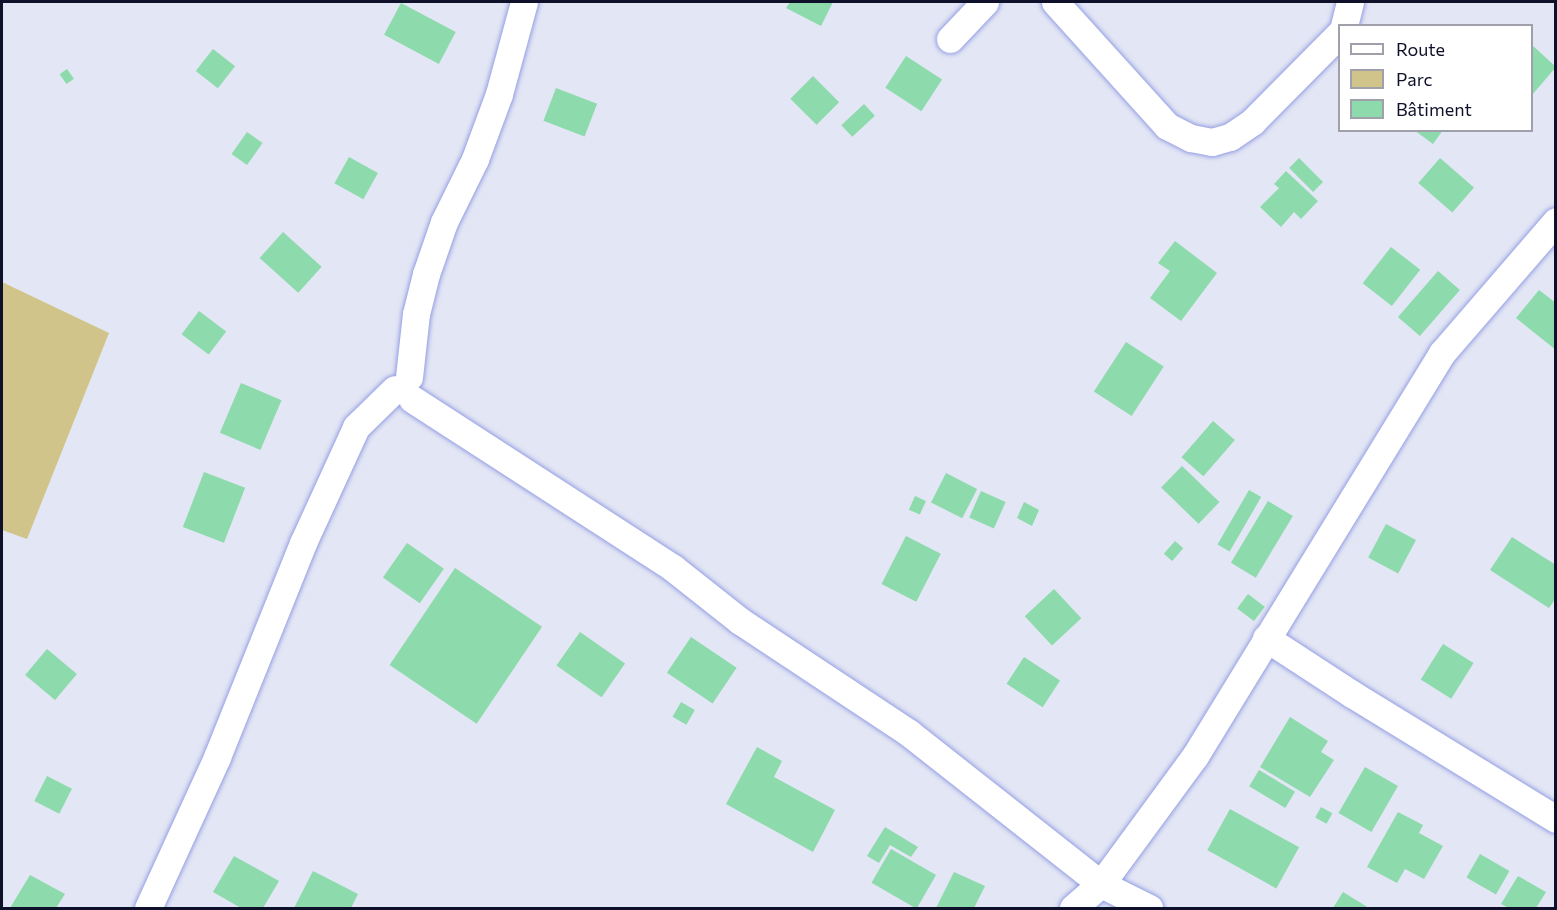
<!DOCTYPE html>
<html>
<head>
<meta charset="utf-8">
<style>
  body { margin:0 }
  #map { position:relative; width:1557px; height:910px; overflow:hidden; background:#e3e6f4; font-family:Commissioner,sans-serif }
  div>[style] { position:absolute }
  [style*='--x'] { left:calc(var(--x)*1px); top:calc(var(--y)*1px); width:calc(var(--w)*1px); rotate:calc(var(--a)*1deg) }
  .green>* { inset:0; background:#d0c48b }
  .building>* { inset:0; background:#8ddaac; transform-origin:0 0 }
  .roads { filter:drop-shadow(0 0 2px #949fe3) drop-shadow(0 0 2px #949fe3) }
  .street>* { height:27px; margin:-13.5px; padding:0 13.5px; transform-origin:13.5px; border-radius:13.5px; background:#fff }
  span { translate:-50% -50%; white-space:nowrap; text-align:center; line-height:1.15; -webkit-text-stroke:4.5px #fff; paint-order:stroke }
  .frame { position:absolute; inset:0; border:3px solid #0f112b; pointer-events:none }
  .legend { position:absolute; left:1338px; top:24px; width:195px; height:108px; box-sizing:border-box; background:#fff; border:2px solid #9fa0aa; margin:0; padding:8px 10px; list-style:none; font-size:18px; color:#0f112b }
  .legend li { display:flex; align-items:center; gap:12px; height:30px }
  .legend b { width:30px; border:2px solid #9fa0aa }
</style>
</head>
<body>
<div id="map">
  <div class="green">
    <div style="clip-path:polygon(2px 282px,109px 333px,27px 539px,2px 530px)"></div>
  </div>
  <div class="building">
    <div style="clip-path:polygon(790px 2px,833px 2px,821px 26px,786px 8px)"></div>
    <div style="left:401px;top:3px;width:62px;height:36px;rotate:28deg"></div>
    <div style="clip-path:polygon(1532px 45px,1556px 67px,1532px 95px)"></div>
    <div style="left:213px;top:49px;width:28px;height:28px;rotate:38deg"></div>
    <div style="left:906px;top:56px;width:43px;height:38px;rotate:33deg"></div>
    <div style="left:67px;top:69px;width:12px;height:9px;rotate:55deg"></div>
    <div style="left:813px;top:76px;width:37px;height:32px;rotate:45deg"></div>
    <div style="left:556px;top:88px;width:44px;height:35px;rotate:21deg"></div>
    <div style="left:864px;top:104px;width:16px;height:31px;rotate:47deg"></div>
    <div style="clip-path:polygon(1414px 130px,1443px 130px,1433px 144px)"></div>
    <div style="left:247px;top:132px;width:19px;height:27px;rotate:35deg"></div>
    <div style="left:349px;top:157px;width:33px;height:30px;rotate:29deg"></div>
    <div style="left:1299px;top:158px;width:34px;height:14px;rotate:45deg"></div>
    <div style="left:1440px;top:158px;width:45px;height:33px;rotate:41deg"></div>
    <div style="clip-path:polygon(1286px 171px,1318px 201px,1301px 219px,1294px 212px,1281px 227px,1260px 207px,1279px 188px,1274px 184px)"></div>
    <div style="left:283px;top:232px;width:52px;height:35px;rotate:42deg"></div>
    <div style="clip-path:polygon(1175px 241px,1217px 273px,1181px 321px,1150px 298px,1170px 271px,1158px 263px)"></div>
    <div style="left:1391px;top:247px;width:37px;height:46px;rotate:38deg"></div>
    <div style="left:1438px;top:271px;width:29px;height:61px;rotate:41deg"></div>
    <div style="clip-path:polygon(1539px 290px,1556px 303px,1556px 350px,1516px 318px)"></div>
    <div style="left:199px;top:311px;width:34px;height:29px;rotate:37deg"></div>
    <div style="left:1126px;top:342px;width:45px;height:59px;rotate:33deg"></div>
    <div style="left:241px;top:383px;width:44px;height:54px;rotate:23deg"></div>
    <div style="left:1213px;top:421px;width:29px;height:48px;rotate:41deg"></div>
    <div style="left:1182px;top:466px;width:52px;height:30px;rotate:44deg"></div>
    <div style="left:204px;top:472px;width:44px;height:59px;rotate:21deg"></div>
    <div style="left:946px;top:473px;width:35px;height:33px;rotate:27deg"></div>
    <div style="left:1249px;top:490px;width:14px;height:63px;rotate:30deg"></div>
    <div style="left:981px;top:491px;width:27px;height:29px;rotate:24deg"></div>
    <div style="left:915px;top:496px;width:12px;height:15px;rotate:24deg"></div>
    <div style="left:1268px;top:501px;width:29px;height:72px;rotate:31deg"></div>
    <div style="clip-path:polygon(1024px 502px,1039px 510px,1032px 526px,1017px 518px)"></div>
    <div style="left:1386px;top:524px;width:34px;height:38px;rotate:28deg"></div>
    <div style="left:906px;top:536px;width:39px;height:54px;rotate:27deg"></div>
    <div style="clip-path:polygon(1512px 537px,1556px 565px,1556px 598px,1549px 608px,1490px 570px)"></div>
    <div style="left:1175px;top:541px;width:11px;height:17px;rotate:41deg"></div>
    <div style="left:407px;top:543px;width:45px;height:42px;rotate:35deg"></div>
    <div style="left:455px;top:568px;width:105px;height:117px;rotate:34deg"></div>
    <div style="left:1054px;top:589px;width:40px;height:40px;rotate:47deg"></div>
    <div style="left:1248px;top:594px;width:21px;height:18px;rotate:37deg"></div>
    <div style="left:580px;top:632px;width:55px;height:41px;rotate:35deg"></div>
    <div style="left:691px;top:637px;width:55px;height:43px;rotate:34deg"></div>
    <div style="left:1443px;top:644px;width:36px;height:42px;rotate:32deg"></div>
    <div style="left:47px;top:649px;width:39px;height:34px;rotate:40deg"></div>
    <div style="left:1024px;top:657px;width:43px;height:32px;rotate:33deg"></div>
    <div style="left:681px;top:702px;width:16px;height:17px;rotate:30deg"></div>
    <div style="clip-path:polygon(1290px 717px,1328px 741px,1321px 752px,1334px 760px,1310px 797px,1260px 767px)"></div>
    <div style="clip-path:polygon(757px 747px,782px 761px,774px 777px,835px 810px,813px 852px,726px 804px)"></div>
    <div style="left:1365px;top:767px;width:38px;height:53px;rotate:30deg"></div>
    <div style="left:1259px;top:770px;width:42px;height:19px;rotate:31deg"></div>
    <div style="left:47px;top:776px;width:28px;height:28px;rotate:27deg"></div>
    <div style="left:1321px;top:807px;width:13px;height:12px;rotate:29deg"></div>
    <div style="left:1230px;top:809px;width:79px;height:47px;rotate:29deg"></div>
    <div style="clip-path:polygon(1398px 812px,1423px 825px,1419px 833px,1443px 846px,1424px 879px,1405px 869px,1397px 883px,1367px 867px)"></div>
    <div style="clip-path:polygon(885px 827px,918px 847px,911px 857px,890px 845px,879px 863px,867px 856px)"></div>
    <div style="left:891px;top:849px;width:52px;height:39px;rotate:30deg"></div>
    <div style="left:1480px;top:854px;width:34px;height:27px;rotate:30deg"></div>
    <div style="clip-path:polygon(234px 856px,279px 881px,263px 908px,241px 908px,213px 892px)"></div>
    <div style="clip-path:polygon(313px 871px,358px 894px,351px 908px,294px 908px)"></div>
    <div style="clip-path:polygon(954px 872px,985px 886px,974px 908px,936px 908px)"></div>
    <div style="clip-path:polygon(30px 875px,65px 894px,56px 908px,10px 908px)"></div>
    <div style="clip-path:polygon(1518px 876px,1546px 892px,1536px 908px,1509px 908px,1501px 904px)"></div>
    <div style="clip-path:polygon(1343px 892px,1369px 908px,1333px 908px)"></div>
  </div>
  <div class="roads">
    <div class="street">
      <div style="--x:1055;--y:2;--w:167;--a:47.9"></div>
      <div style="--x:1167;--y:126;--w:27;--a:27"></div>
      <div style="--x:1191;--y:138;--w:21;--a:11"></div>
      <div style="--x:1212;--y:142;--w:19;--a:-16"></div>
      <div style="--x:1230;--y:137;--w:27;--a:-34"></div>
      <div style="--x:1252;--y:122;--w:125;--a:-45.3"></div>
      <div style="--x:1344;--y:26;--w:25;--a:-76"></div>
      <div style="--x:950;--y:39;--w:51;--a:-46.6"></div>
      <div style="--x:409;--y:377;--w:63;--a:-83.7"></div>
      <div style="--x:416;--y:314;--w:41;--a:-76"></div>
      <div style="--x:426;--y:274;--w:55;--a:-70.9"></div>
      <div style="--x:444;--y:222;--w:70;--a:-63.8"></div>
      <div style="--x:475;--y:159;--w:69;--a:-69.7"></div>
      <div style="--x:499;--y:94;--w:95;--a:-74.8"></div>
      <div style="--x:412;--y:399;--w:311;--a:32.9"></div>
      <div style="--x:673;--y:568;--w:85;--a:38.3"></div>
      <div style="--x:740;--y:621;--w:203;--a:33.5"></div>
      <div style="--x:909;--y:733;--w:244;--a:38.2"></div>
      <div style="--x:1101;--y:884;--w:54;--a:26.6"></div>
      <div style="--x:1266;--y:638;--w:103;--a:33.1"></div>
      <div style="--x:1352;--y:694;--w:239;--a:31.5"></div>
      <div style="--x:148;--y:908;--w:166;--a:-65.4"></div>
      <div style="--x:217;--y:757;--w:231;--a:-68.1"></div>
      <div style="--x:303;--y:543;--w:128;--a:-65.4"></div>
      <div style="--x:356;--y:427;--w:54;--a:-44.3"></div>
      <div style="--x:1073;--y:908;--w:37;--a:-41"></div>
      <div style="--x:1101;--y:884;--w:159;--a:-53.7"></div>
      <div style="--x:1195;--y:756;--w:473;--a:-58.5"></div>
      <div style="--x:1442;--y:353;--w:174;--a:-49.2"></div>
    </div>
  </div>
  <div class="frame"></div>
  <ul class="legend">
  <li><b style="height:8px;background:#fff"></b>Route</li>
  <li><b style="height:16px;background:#d0c48b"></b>Parc</li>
  <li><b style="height:16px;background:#8ddaac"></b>Bâtiment</li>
  </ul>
</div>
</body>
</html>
